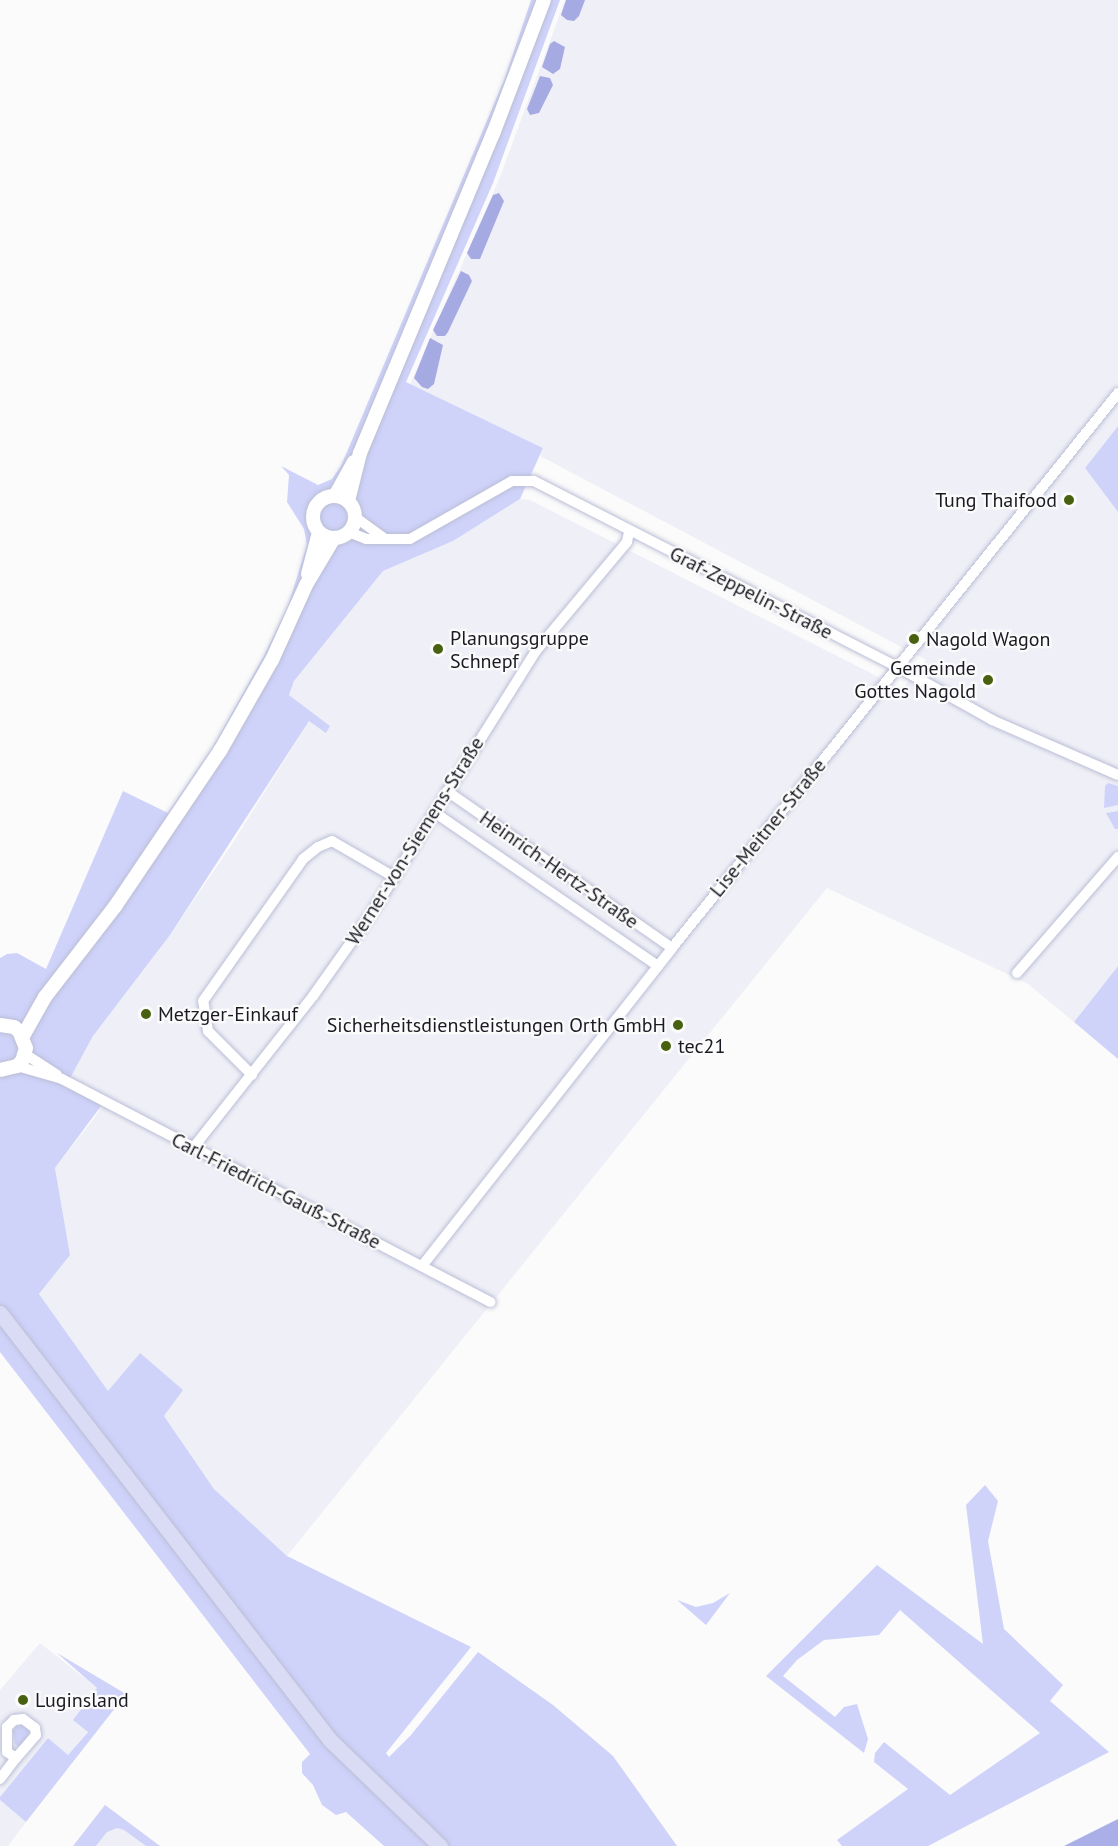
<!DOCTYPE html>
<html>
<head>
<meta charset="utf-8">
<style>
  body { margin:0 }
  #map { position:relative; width:1118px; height:1846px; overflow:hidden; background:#fbfbfb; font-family:"PT Sans",sans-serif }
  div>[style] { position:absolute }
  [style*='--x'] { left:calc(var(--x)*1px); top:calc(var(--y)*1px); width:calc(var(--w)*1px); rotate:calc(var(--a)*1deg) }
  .built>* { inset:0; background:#eff0f7 }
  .green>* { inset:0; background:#cfd3fa }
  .forest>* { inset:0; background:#abafe8 }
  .water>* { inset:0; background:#a6aae2 }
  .roads { filter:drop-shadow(0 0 2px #bbbed6) drop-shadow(0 0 2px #bbbed6) }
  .minor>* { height:10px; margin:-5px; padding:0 5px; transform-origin:5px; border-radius:5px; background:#fff }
  .tertiary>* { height:14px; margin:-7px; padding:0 7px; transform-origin:7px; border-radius:7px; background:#fff }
  .tertiary>.ring { margin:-7px; padding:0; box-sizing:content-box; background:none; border:14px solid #fff; border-radius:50% }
  .secondary>* { height:15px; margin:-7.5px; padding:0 7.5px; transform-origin:7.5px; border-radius:7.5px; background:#dadbf5 }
  .dots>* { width:16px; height:16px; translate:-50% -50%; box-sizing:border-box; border:3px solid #fbfbfb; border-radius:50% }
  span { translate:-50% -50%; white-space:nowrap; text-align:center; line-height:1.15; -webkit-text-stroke:4.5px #fbfbfb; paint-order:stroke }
  .poi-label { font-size:20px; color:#191a22 }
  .right { translate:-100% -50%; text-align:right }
  .left { translate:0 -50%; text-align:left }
  .street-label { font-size:20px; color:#191a22 }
</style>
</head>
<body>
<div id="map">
  <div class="built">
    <div style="clip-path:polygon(565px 0,1118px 0,1118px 426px,1085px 468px,1118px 512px,1118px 966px,1074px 1022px,1028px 984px,827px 888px,287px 1556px,214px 1489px,164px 1416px,182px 1390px,108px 1392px,39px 1294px,70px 1255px,55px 1168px,95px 1117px,107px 1097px,70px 1078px,93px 1036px,170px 935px,232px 844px,309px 721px,330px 726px,289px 695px,294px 681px,383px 571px,453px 541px,520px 499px,530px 500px,902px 689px,926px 660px,540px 456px,543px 448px,410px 384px,500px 177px)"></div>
    <div style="clip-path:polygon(40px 1643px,97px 1688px,74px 1720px,88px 1731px,68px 1755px,48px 1738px,0 1797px,0 1690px)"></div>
    <div style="clip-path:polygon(0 1800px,26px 1822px,8px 1846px,0 1846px)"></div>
    <div style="clip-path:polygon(105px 1805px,160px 1846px,73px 1846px)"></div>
  </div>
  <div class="green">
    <div style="clip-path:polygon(evenodd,531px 0,560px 0,493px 183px,406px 382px,543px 448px,520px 499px,453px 541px,383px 571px,294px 681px,289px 695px,330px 726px,326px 733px,309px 721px,170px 935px,93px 1036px,68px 1082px,104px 1102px,55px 1168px,70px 1255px,39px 1294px,108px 1391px,140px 1353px,183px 1390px,164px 1416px,214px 1489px,287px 1556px,471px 1647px,386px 1753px,389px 1757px,411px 1735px,478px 1652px,553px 1705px,613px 1756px,677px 1846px,384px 1846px,346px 1812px,336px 1815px,322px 1805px,313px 1785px,302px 1773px,302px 1762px,310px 1754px,0 1352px,0 958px,7px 954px,17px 953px,46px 969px,123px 791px,168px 813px,213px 747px,264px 656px,288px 606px,307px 545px,304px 529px,287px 502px,289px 475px,281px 466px,318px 485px,332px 479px,341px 466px,505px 78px,531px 0,26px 1054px,59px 1079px,17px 1066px,26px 1054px)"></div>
    <div style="clip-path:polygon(1118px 426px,1118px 512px,1085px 468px)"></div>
    <div style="clip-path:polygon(1108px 783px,1118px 786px,1118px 805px,1104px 808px,1105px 786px)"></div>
    <div style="clip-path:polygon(1118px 811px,1118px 829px,1115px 829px,1106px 813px)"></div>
    <div style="clip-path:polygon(1118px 966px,1118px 1059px,1074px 1022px)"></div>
    <div style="clip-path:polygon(985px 1485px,998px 1501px,988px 1541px,1004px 1629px,1063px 1685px,1050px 1701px,1109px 1752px,928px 1846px,842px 1846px,837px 1840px,908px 1789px,874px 1762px,875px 1753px,884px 1742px,950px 1795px,1040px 1733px,900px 1610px,879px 1635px,824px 1640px,797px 1660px,783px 1676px,835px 1717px,844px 1707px,857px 1704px,868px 1739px,864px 1753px,766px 1676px,877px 1565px,983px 1644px,966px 1505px)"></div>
    <div style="clip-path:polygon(730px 1593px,706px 1625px,677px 1600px,696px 1607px,713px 1603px)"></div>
    <div style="clip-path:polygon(57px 1653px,126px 1694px,26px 1822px,0 1800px,0 1797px,48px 1738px,68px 1755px,88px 1732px,73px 1720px,97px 1688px)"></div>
    <div style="clip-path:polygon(22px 1725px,27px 1728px,29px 1733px,20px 1748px,15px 1744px,13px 1732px,16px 1727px)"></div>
    <div style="clip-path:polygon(105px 1805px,160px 1846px,146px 1846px,124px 1830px,117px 1828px,107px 1832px,96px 1846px,73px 1846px)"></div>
  </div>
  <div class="forest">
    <div style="clip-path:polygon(1118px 1819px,1118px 1846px,1064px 1846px)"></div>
  </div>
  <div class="water">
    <div style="clip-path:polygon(566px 0,585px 0,579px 16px,574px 21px,567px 20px,561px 15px)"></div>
    <div style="clip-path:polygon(554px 41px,565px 47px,560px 69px,553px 74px,542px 67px,550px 44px)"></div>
    <div style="clip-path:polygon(540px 76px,550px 78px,553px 85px,539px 113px,530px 115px,527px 109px)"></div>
    <div style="clip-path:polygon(499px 193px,504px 201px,480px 259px,471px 259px,467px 253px,493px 195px)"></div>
    <div style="clip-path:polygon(461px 271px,469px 275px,472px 281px,448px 332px,445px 336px,437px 336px,433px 330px)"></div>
    <div style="clip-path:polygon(430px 338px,443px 345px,434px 384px,428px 389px,422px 387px,414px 378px)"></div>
  </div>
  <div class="roads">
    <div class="minor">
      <div style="--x:355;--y:517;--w:37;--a:36"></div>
      <div style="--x:349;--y:532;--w:18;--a:22"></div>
      <div style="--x:366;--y:539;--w:44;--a:0"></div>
      <div style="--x:410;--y:539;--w:117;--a:-29.6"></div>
      <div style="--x:512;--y:481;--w:22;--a:0"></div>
      <div style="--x:534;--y:481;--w:409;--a:27.1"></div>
      <div style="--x:898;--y:667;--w:108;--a:29.4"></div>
      <div style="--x:992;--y:720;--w:137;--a:23.6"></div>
      <div style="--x:447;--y:791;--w:274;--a:34.9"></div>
      <div style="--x:434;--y:812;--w:272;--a:34.5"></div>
      <div style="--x:1017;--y:973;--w:154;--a:-49"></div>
      <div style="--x:25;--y:1054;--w:38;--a:33"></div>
      <div style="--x:17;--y:1066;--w:47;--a:16.1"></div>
      <div style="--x:62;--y:1079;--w:483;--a:27.5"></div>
      <div style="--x:252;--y:1075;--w:62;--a:-135"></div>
      <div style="--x:208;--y:1031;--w:30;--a:-99"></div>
      <div style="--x:203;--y:1001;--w:174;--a:-54.8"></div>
      <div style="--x:303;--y:859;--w:19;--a:-39"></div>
      <div style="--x:318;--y:847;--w:15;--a:-23"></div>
      <div style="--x:332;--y:841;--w:72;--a:30.1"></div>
      <div style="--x:193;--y:1148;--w:194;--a:-51.7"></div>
      <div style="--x:313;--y:996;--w:97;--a:-54.7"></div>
      <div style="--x:369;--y:917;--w:313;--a:-57.9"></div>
      <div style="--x:535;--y:652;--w:143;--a:-50.1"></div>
      <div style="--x:627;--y:542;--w:10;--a:-79"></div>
      <div style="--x:422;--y:1266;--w:405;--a:-51.8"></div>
      <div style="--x:672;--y:948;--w:712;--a:-51.21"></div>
      <div style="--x:23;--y:1719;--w:15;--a:37"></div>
      <div style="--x:35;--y:1728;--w:7;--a:82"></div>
      <div style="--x:36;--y:1735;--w:30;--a:131"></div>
      <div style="--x:16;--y:1758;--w:11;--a:-146"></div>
      <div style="--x:7;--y:1752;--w:25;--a:-90"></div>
      <div style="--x:7;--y:1727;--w:10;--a:-45"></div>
      <div style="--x:14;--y:1720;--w:9;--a:-6"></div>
      <div style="--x:0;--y:1779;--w:26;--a:-53"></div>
    </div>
    <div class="tertiary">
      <div style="--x:335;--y:496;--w:39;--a:-61"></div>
      <div class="ring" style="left:313px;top:496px;width:28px;height:28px"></div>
      <div style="--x:348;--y:501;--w:49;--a:-76"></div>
      <div style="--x:360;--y:453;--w:346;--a:-67.4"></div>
      <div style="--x:493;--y:134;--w:143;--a:-69.2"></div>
      <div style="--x:308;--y:574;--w:43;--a:-75.3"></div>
      <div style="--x:0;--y:1025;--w:14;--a:8"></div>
      <div style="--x:14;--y:1027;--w:6;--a:39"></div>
      <div style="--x:19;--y:1031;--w:18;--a:68"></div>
      <div style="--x:26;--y:1048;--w:14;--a:107"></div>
      <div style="--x:22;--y:1061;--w:7;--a:135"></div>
      <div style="--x:17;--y:1066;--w:17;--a:167"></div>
      <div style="--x:23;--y:1036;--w:45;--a:-60.6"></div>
      <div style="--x:45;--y:997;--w:116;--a:-52.3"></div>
      <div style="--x:116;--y:905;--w:186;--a:-56"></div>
      <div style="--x:220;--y:751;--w:105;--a:-60.3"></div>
      <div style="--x:272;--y:660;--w:82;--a:-65.6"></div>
      <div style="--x:306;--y:585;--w:55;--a:-59.2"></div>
    </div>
    <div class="secondary">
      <div style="--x:0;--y:1313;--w:540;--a:52.3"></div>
      <div style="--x:330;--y:1740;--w:153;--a:43.9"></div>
    </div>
  </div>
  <div class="dots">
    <div style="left:1069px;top:500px;background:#486110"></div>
    <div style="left:914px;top:639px;background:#486110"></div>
    <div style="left:438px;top:649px;background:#486110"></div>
    <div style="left:988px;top:680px;background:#486110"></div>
    <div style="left:146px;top:1014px;background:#486110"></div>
    <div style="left:678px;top:1025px;background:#486110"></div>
    <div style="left:666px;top:1046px;background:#486110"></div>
    <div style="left:23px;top:1700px;background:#486110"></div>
  </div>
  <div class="poi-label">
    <span class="right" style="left:1057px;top:500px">Tung Thaifood</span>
    <span class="left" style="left:450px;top:650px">Planungsgruppe<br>Schnepf</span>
    <span class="left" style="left:926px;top:639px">Nagold Wagon</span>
    <span class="right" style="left:976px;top:680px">Gemeinde<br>Gottes Nagold</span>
    <span class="left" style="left:158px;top:1014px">Metzger-Einkauf</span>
    <span class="right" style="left:666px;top:1025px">Sicherheitsdienstleistungen Orth GmbH</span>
    <span class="left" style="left:678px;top:1046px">tec21</span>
    <span class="left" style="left:35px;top:1700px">Luginsland</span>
  </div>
  <div class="street-label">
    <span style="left:751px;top:593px;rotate:27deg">Graf-Zeppelin-Straße</span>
    <span style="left:768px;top:828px;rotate:-51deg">Lise-Meitner-Straße</span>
    <span style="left:415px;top:841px;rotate:-58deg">Werner-von-Siemens-Straße</span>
    <span style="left:559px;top:870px;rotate:35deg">Heinrich-Hertz-Straße</span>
    <span style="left:276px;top:1191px;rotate:27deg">Carl-Friedrich-Gauß-Straße</span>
  </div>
</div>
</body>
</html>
